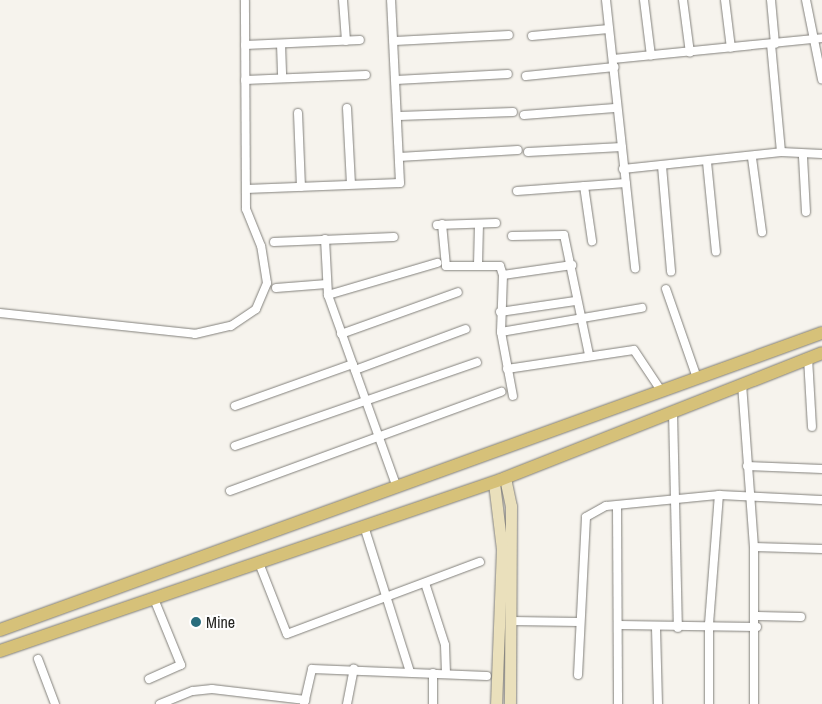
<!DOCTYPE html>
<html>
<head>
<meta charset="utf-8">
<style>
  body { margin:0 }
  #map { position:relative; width:822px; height:704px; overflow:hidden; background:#f6f3ed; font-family:"Archivo Narrow",sans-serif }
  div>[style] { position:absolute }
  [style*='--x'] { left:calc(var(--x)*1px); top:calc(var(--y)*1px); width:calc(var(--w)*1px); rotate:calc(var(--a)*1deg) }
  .roads { filter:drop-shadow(0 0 1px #82807b) drop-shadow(0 0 1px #82807b) }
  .street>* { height:8px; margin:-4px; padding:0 4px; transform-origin:4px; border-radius:4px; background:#fff }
  .secondary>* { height:11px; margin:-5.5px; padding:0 5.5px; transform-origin:5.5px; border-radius:5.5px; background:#eae0bc }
  .primary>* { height:12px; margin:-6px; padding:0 6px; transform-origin:6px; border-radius:6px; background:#d6c179 }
  .dots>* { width:14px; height:14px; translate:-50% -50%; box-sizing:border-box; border:2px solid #fff; border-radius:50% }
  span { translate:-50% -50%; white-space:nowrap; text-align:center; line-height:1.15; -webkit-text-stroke:4px #fff; paint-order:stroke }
  .poi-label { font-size:16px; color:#242421 }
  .left { translate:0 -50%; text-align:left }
</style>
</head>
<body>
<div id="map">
  <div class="roads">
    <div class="street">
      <div style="--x:343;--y:0;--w:41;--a:85.8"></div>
      <div style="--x:606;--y:0;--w:270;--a:83.8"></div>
      <div style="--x:644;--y:0;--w:56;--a:82.9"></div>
      <div style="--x:683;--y:0;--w:53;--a:82.5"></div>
      <div style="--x:725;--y:0;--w:48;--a:82.9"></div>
      <div style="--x:771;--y:0;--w:44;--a:84.8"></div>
      <div style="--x:806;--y:0;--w:81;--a:78.6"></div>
      <div style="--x:532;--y:36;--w:77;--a:-5.2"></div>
      <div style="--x:395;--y:41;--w:114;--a:-3"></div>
      <div style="--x:281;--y:44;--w:34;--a:88"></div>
      <div style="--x:771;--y:44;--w:108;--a:84.7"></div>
      <div style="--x:245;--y:45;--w:115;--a:-2.5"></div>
      <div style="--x:613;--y:59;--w:210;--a:-5.7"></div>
      <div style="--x:526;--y:76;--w:89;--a:-5.8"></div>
      <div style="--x:245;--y:80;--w:121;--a:-2.4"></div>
      <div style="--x:396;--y:80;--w:112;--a:-3.1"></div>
      <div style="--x:347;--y:108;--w:76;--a:87"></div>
      <div style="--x:298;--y:113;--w:74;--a:87.7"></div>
      <div style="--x:524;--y:115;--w:91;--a:-4.4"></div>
      <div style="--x:399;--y:116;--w:114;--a:-2"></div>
      <div style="--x:528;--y:152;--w:94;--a:-3"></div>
      <div style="--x:399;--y:157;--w:119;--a:-3.4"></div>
      <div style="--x:803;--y:157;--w:55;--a:86.9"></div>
      <div style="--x:752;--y:158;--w:75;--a:82.3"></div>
      <div style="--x:707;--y:162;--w:90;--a:84.3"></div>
      <div style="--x:662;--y:166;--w:106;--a:85.1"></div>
      <div style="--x:623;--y:169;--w:159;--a:-6.1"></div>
      <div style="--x:781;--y:152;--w:41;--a:2.8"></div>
      <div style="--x:584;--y:186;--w:56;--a:81.7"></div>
      <div style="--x:246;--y:189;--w:154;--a:-2.2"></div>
      <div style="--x:400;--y:183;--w:183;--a:-92.8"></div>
      <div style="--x:517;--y:191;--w:109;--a:-4.2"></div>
      <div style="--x:442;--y:224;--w:42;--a:84.6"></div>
      <div style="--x:446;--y:266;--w:32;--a:0"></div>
      <div style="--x:479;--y:224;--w:42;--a:91.4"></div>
      <div style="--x:478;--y:266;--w:22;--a:0"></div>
      <div style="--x:500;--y:266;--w:9;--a:72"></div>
      <div style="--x:503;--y:275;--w:57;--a:92"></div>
      <div style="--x:501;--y:332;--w:65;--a:79.4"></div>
      <div style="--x:437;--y:225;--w:59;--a:-1.9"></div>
      <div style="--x:512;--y:236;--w:52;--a:-1.1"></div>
      <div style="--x:564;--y:235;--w:123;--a:78.2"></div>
      <div style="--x:325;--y:239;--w:56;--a:86.9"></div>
      <div style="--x:328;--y:295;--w:205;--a:70.3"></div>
      <div style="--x:274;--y:242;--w:120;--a:-2.4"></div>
      <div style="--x:503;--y:275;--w:70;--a:-8.2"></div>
      <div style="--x:276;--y:288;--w:51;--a:-4.5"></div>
      <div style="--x:666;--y:289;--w:91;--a:70.8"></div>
      <div style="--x:328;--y:295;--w:114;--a:-16.4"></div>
      <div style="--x:500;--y:312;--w:76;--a:-8.3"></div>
      <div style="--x:0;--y:313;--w:196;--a:6.1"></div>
      <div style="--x:195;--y:334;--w:37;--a:-13"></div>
      <div style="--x:231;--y:326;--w:30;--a:-34"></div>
      <div style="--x:256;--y:309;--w:28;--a:-67"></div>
      <div style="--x:267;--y:283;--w:37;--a:-99"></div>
      <div style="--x:261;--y:246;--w:40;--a:-112"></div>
      <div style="--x:246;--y:209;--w:209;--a:-90.3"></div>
      <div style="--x:501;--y:332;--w:143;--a:-9.7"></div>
      <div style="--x:341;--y:334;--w:124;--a:-19.7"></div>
      <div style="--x:808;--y:358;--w:69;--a:86.7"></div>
      <div style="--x:507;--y:369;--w:128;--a:-8.5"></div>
      <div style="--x:634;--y:350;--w:47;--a:56.3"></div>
      <div style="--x:355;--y:370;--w:118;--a:-20.3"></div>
      <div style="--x:742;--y:384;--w:163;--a:85.8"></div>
      <div style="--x:754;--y:547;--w:157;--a:90"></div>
      <div style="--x:235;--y:406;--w:125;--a:-19.6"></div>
      <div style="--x:673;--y:412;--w:216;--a:88.7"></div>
      <div style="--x:235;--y:446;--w:256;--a:-19.1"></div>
      <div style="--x:747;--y:466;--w:75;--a:2.3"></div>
      <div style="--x:230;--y:491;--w:289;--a:-20.1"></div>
      <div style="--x:617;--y:506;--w:198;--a:89.7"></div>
      <div style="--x:364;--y:526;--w:153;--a:72.5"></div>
      <div style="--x:754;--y:547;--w:68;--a:1.7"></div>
      <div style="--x:259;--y:563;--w:76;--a:68.5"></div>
      <div style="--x:287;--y:634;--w:206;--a:-20.5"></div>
      <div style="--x:425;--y:583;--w:65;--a:72.1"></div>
      <div style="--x:445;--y:645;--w:29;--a:88"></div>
      <div style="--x:757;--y:616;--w:44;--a:1.3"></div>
      <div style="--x:512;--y:621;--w:67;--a:0.9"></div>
      <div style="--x:619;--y:625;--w:138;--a:0.8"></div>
      <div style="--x:656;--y:628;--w:76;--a:88.5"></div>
      <div style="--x:38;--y:659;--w:48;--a:69.3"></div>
      <div style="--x:433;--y:673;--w:31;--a:90"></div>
      <div style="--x:578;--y:675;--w:158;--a:-87.1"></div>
      <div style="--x:586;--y:517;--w:23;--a:-29"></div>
      <div style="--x:606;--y:506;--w:114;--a:-5.6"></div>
      <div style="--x:149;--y:679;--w:35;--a:-24"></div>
      <div style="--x:181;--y:665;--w:71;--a:-112.2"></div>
      <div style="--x:160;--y:704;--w:35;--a:-22"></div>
      <div style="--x:193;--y:691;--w:19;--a:-6"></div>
      <div style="--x:212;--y:689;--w:94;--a:6.7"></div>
      <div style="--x:304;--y:704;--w:36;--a:-77"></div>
      <div style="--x:312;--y:669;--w:175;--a:2.3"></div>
      <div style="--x:347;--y:704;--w:36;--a:-79"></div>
      <div style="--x:709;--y:704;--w:80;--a:-90"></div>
      <div style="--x:709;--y:624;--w:129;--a:-85.6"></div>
      <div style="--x:719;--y:495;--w:103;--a:2.8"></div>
    </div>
    <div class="secondary">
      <div style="--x:505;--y:478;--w:29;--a:78"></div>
      <div style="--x:511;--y:506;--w:198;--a:90.3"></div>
      <div style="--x:494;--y:483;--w:66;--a:83.1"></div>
      <div style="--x:502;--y:549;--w:155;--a:92.2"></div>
    </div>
    <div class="primary">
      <div style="--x:0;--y:630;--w:874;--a:-19.87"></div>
      <div style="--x:0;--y:651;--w:528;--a:-18.88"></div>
      <div style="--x:500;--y:480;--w:346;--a:-21.5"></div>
    </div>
  </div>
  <div class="dots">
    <div style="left:196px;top:622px;background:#296d7d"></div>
  </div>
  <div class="poi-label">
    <span class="left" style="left:206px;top:622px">Mine</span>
  </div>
</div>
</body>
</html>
